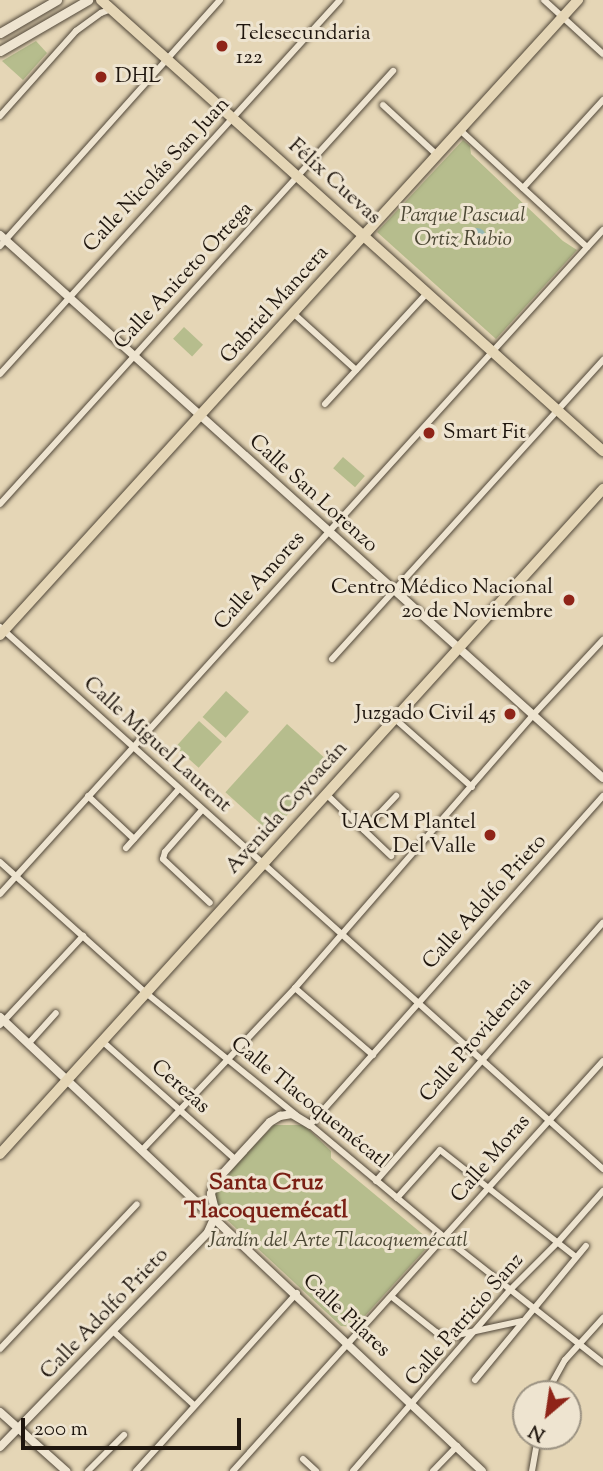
<!DOCTYPE html>
<html>
<head>
<meta charset="utf-8">
<style>
  body { margin:0 }
  #map { position:relative; width:603px; height:1471px; overflow:hidden; background:#e5d6b6; font-family:"Sorts Mill Goudy",serif }
  div>[style] { position:absolute }
  [style*='--x'] { left:calc(var(--x)*1px); top:calc(var(--y)*1px); width:calc(var(--w)*1px); rotate:calc(var(--a)*1deg) }
  .green>* { inset:0; background:#b6bd8d; transform-origin:0 0 }
  .water>* { inset:0; background:#97b8b5 }
  .round { border-radius:50% }
  .roads { filter:drop-shadow(0 0 2px #504638) drop-shadow(0 0 2px #504638) }
  .minor>* { height:6px; margin:-3px; padding:0 3px; transform-origin:3px; border-radius:3px; background:#eee4d0 }
  .tertiary>* { height:8px; margin:-4px; padding:0 4px; transform-origin:4px; border-radius:4px; background:#eee4d0 }
  .secondary>* { height:9px; margin:-4.5px; padding:0 4.5px; transform-origin:4.5px; border-radius:4.5px; background:#eee4d0 }
  .primary>* { height:10px; margin:-5px; padding:0 5px; transform-origin:5px; border-radius:5px; background:#e5d6b6 }
  .dots>* { width:19px; height:19px; translate:-50% -50%; box-sizing:border-box; border:4px solid #eee4d0; border-radius:50% }
  span { translate:-50% -50%; white-space:nowrap; text-align:center; line-height:1.15; -webkit-text-stroke:6px #eee4d0; paint-order:stroke }
  .poi-label { font-size:21px; color:#1f160e }
  .left { translate:0 -50%; text-align:left }
  .right { translate:-100% -50%; text-align:right }
  .street-label { font-size:21px; color:#1f160e }
  .park-label { font-size:21px; color:#4c4834; font-style:italic }
  .quarter-label { font-size:24px; color:#7a1f14; font-weight:700 }
  .north { position:absolute; left:512px; top:1380px; width:70px; height:70px; box-sizing:border-box; background:#eee4d0; border:2px solid #9b9282; border-radius:50%; rotate:209deg; font-size:19px; font-weight:700; line-height:28px; text-align:center; color:#1f160e }
  .north::after { content:''; display:block; margin:auto; width:24px; height:32px; background:#8f2418; clip-path:polygon(50% 0,100% 100%,50% 72%,0 100%) }
  .scale { position:absolute; left:21px; top:1418px; width:220px; height:32px; box-sizing:border-box; border:4px solid #1f160e; border-top:0; padding-left:9px; font-size:21px; line-height:24px; white-space:nowrap; color:#1f160e; -webkit-text-stroke:5px #eee4d0; paint-order:stroke }
</style>
</head>
<body>
<div id="map">
  <div class="green">
    <div style="clip-path:polygon(36px 41px,47px 53px,23px 80px,2px 61px)"></div>
    <div style="clip-path:polygon(463px 140px,470px 146px,471px 154px,563px 241px,577px 250px,496px 339px,377px 232px)"></div>
    <div style="left:184px;top:327px;width:26px;height:16px;rotate:43deg"></div>
    <div style="left:343px;top:457px;width:29px;height:15px;rotate:41deg"></div>
    <div style="left:226px;top:691px;width:31px;height:35px;rotate:42deg"></div>
    <div style="left:199px;top:721px;width:31px;height:35px;rotate:42deg"></div>
    <div style="left:287px;top:724px;width:61px;height:92px;rotate:42deg"></div>
    <div style="clip-path:polygon(274px 1125px,304px 1125px,331px 1151px,331px 1158px,432px 1242px,355px 1327px,341px 1326px,224px 1217px,212px 1197px,235px 1166px)"></div>
  </div>
  <div class="water">
    <div class="round" style="left:468px;top:228px;width:18px;height:18px"></div>
  </div>
  <div class="roads">
    <div class="minor">
      <div style="--x:544;--y:0;--w:80;--a:42.5"></div>
      <div style="--x:383;--y:105;--w:74;--a:42.8"></div>
      <div style="--x:0;--y:116;--w:114;--a:-48.2"></div>
      <div style="--x:76;--y:31;--w:31;--a:-36"></div>
      <div style="--x:101;--y:13;--w:11;--a:-22"></div>
      <div style="--x:460;--y:130;--w:173;--a:42.7"></div>
      <div style="--x:523;--y:188;--w:119;--a:-47.7"></div>
      <div style="--x:0;--y:246;--w:330;--a:-48.2"></div>
      <div style="--x:293;--y:313;--w:85;--a:42.1"></div>
      <div style="--x:0;--y:374;--w:505;--a:-47.73"></div>
      <div style="--x:325;--y:404;--w:152;--a:-47.4"></div>
      <div style="--x:0;--y:504;--w:585;--a:-47.77"></div>
      <div style="--x:0;--y:627;--w:811;--a:41.95"></div>
      <div style="--x:332;--y:659;--w:404;--a:-47.8"></div>
      <div style="--x:394;--y:718;--w:104;--a:41.5"></div>
      <div style="--x:326;--y:794;--w:90;--a:43.6"></div>
      <div style="--x:88;--y:796;--w:63;--a:43.1"></div>
      <div style="--x:603;--y:796;--w:441;--a:131.7"></div>
      <div style="--x:310;--y:1125;--w:176;--a:39.9"></div>
      <div style="--x:445;--y:1238;--w:201;--a:38.3"></div>
      <div style="--x:202;--y:810;--w:56;--a:131.4"></div>
      <div style="--x:165;--y:852;--w:7;--a:106"></div>
      <div style="--x:163;--y:859;--w:64;--a:43.1"></div>
      <div style="--x:364;--y:830;--w:47;--a:-46.7"></div>
      <div style="--x:126;--y:848;--w:79;--a:-48.1"></div>
      <div style="--x:0;--y:862;--w:196;--a:41.9"></div>
      <div style="--x:146;--y:993;--w:193;--a:39.1"></div>
      <div style="--x:0;--y:894;--w:897;--a:-47.76"></div>
      <div style="--x:295;--y:988;--w:103;--a:40.7"></div>
      <div style="--x:0;--y:1025;--w:122;--a:-47"></div>
      <div style="--x:102;--y:1041;--w:178;--a:41.6"></div>
      <div style="--x:29;--y:1043;--w:40;--a:-48"></div>
      <div style="--x:143;--y:1149;--w:221;--a:-46.6"></div>
      <div style="--x:295;--y:988;--w:362;--a:-48.9"></div>
      <div style="--x:533;--y:715;--w:103;--a:-47"></div>
      <div style="--x:376;--y:1181;--w:344;--a:-48.7"></div>
      <div style="--x:397;--y:1198;--w:64;--a:-48.1"></div>
      <div style="--x:440;--y:1150;--w:173;--a:38.2"></div>
      <div style="--x:392;--y:1297;--w:56;--a:38.5"></div>
      <div style="--x:436;--y:1332;--w:13;--a:23"></div>
      <div style="--x:448;--y:1337;--w:76;--a:-12.2"></div>
      <div style="--x:114;--y:1332;--w:108;--a:42.4"></div>
      <div style="--x:0;--y:1349;--w:199;--a:-46.6"></div>
      <div style="--x:475;--y:1380;--w:174;--a:-50.4"></div>
      <div style="--x:546;--y:1394;--w:39;--a:-61"></div>
      <div style="--x:565;--y:1360;--w:57;--a:-47.9"></div>
      <div style="--x:303;--y:1459;--w:18;--a:43"></div>
      <div style="--x:88;--y:1471;--w:51;--a:-45"></div>
      <div style="--x:136;--y:1471;--w:240;--a:-47.9"></div>
      <div style="--x:233;--y:1471;--w:552;--a:-47.94"></div>
      <div style="--x:353;--y:1471;--w:240;--a:-49.1"></div>
      <div style="--x:510;--y:1290;--w:68;--a:-45"></div>
      <div style="--x:558;--y:1242;--w:68;--a:-48.6"></div>
      <div style="--x:433;--y:1471;--w:35;--a:-46"></div>
      <div style="--x:532;--y:1471;--w:36;--a:-80"></div>
    </div>
    <div class="tertiary">
      <div style="--x:0;--y:235;--w:811;--a:42"></div>
      <div style="--x:0;--y:1017;--w:662;--a:43.29"></div>
      <div style="--x:0;--y:1412;--w:89;--a:41.8"></div>
      <div style="--x:0;--y:1447;--w:299;--a:-45.9"></div>
      <div style="--x:208;--y:1232;--w:20;--a:-66"></div>
      <div style="--x:216;--y:1214;--w:21;--a:-104"></div>
      <div style="--x:211;--y:1194;--w:13;--a:-72"></div>
      <div style="--x:215;--y:1182;--w:81;--a:-47.5"></div>
      <div style="--x:270;--y:1122;--w:12;--a:-31"></div>
      <div style="--x:280;--y:1116;--w:12;--a:-9"></div>
      <div style="--x:292;--y:1114;--w:21;--a:31"></div>
    </div>
    <div class="secondary">
      <div style="--x:0;--y:33;--w:66;--a:-30.1"></div>
      <div style="--x:0;--y:51;--w:102;--a:-30.1"></div>
    </div>
    <div class="primary">
      <div style="--x:101;--y:0;--w:675;--a:41.94"></div>
      <div style="--x:0;--y:635;--w:859;--a:-47.69"></div>
      <div style="--x:0;--y:1154;--w:898;--a:-47.8"></div>
    </div>
  </div>
  <div class="dots">
    <div style="left:222px;top:46px;background:#8f2418"></div>
    <div style="left:101px;top:77px;background:#8f2418"></div>
    <div style="left:429px;top:433px;background:#8f2418"></div>
    <div style="left:569px;top:600px;background:#8f2418"></div>
    <div style="left:510px;top:714px;background:#8f2418"></div>
    <div style="left:490px;top:835px;background:#8f2418"></div>
  </div>
  <div class="poi-label">
    <span class="left" style="left:236px;top:46px">Telesecundaria<br>122</span>
    <span class="left" style="left:115px;top:77px">DHL</span>
    <span class="left" style="left:443px;top:433px">Smart Fit</span>
    <span class="right" style="left:553px;top:600px">Centro Médico Nacional<br>20 de Noviembre</span>
    <span class="right" style="left:496px;top:714px">Juzgado Civil 45</span>
    <span class="right" style="left:476px;top:835px">UACM Plantel<br>Del Valle</span>
  </div>
  <div class="street-label">
    <span style="left:157px;top:175px;rotate:-47deg">Calle Nicolás San Juan</span>
    <span style="left:334px;top:182px;rotate:42deg">Félix Cuevas</span>
    <span style="left:184px;top:276px;rotate:-47deg">Calle Aniceto Ortega</span>
    <span style="left:275px;top:305px;rotate:-48deg">Gabriel Mancera</span>
    <span style="left:313px;top:494px;rotate:42deg">Calle San Lorenzo</span>
    <span style="left:260px;top:581px;rotate:-48deg">Calle Amores</span>
    <span style="left:157px;top:745px;rotate:42deg">Calle Miguel Laurent</span>
    <span style="left:287px;top:808px;rotate:-48deg">Avenida Coyoacán</span>
    <span style="left:485px;top:902px;rotate:-48deg">Calle Adolfo Prieto</span>
    <span style="left:476px;top:1040px;rotate:-49deg">Calle Providencia</span>
    <span style="left:180px;top:1087px;rotate:41deg">Cerezas</span>
    <span style="left:309px;top:1103px;rotate:39deg">Calle Tlacoquemécatl</span>
    <span style="left:491px;top:1159px;rotate:-49deg">Calle Moras</span>
    <span style="left:105px;top:1314px;rotate:-46deg">Calle Adolfo Prieto</span>
    <span style="left:346px;top:1316px;rotate:43deg">Calle Pilares</span>
    <span style="left:465px;top:1320px;rotate:-49deg">Calle Patricio Sanz</span>
  </div>
  <div class="park-label">
    <span style="left:463px;top:228px">Parque Pascual<br>Ortiz Rubio</span>
    <span style="left:338px;top:1241px">Jardín del Arte Tlacoquemécatl</span>
  </div>
  <div class="quarter-label">
    <span style="left:266px;top:1198px">Santa Cruz<br>Tlacoquemécatl</span>
  </div>
  <div class="north">N</div>
  <div class="scale">200 m</div>
</div>
</body>
</html>
